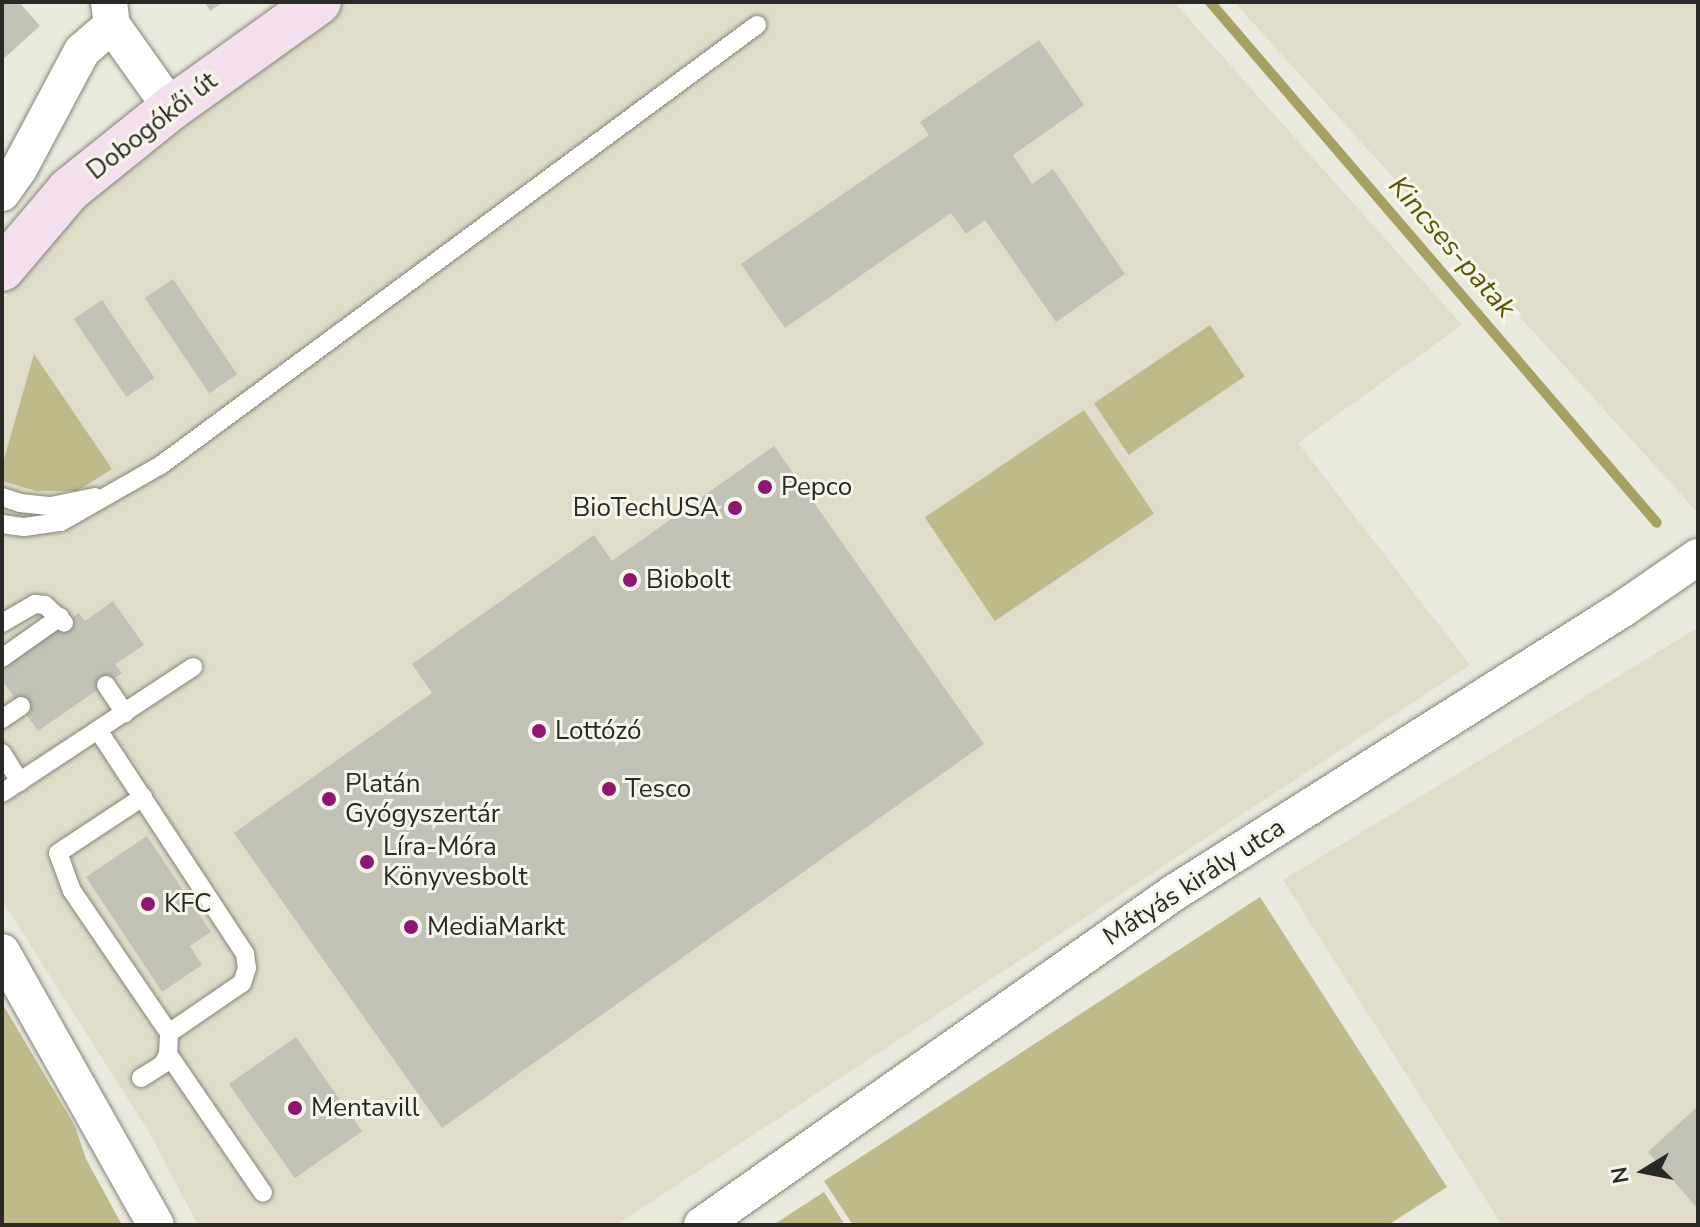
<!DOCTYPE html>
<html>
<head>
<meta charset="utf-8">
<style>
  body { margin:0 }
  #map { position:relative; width:1700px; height:1227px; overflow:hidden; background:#e9e9dd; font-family:"Nunito Sans",sans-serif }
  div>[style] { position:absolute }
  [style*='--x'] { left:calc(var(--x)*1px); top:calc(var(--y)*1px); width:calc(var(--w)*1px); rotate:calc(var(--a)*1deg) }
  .built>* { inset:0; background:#dfddca }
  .green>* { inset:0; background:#beba8a; transform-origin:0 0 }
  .stream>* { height:10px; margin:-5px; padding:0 5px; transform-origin:5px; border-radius:5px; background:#a7a161 }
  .building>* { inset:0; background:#c2c1b5; transform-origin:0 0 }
  .roads { filter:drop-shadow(0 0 2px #848479) drop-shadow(0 0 2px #848479) }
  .service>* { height:18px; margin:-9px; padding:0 9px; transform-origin:9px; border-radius:9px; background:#fff }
  .minor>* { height:36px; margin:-18px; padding:0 18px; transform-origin:18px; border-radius:18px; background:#fff }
  .secondary>* { height:44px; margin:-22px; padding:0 22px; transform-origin:22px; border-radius:22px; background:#f4e0ed }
  .dots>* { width:22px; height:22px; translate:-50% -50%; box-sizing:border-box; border:4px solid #f7f6ea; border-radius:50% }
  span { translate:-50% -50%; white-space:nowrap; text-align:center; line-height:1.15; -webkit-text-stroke:6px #f7f6ea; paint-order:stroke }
  .street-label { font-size:26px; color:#292925 }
  .poi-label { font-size:26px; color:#292925 }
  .left { translate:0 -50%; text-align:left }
  .right { translate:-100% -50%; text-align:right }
  .water-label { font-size:28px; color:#5c5502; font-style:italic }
  .frame { position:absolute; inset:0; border:4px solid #292925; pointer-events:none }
  .north { position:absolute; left:1604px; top:1131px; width:80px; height:80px; -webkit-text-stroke:6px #f7f6ea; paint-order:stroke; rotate:260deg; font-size:22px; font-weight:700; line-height:32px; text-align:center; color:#292925 }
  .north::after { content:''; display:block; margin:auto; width:28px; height:36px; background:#292925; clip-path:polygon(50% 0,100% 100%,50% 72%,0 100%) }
</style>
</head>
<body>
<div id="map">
  <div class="built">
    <div style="clip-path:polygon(319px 2px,1174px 2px,1462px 325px,1298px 443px,1470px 665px,616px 1225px,198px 1225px,150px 1134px,2px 900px,2px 301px,84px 203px)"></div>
    <div style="clip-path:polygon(1234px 2px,1698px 2px,1698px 513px)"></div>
    <div style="clip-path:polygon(1694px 630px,1698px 633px,1698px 1225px,1502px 1225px,1283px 880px)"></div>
  </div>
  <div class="green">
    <div style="left:1210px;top:325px;width:62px;height:140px;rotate:56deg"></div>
    <div style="clip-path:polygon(34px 354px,112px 469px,77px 491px,36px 491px,2px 481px,2px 466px)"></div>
    <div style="left:1084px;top:410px;width:125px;height:192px;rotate:56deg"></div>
    <div style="clip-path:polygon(1260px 897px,1447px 1187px,1388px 1225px,853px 1225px,824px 1181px)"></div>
    <div style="clip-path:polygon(2px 1003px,75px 1126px,86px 1159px,122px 1225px,2px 1225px)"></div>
    <div style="clip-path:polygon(824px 1192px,845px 1225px,773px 1225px)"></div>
  </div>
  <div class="stream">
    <div style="--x:1210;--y:2;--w:686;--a:49.37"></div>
  </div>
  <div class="building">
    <div style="clip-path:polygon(2px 2px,19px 2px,40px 26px,2px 60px)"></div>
    <div style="clip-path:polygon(205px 2px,223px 2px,210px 11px)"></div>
    <div style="clip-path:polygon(1039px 40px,1084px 105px,1013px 155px,1032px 184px,1053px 169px,1125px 274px,1056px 322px,985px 220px,966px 234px,951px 213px,785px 328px,741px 264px,929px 135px,920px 122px)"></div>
    <div style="left:173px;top:279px;width:115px;height:34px;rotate:56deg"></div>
    <div style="left:102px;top:300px;width:94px;height:34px;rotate:56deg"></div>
    <div style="clip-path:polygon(774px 446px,984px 744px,442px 1128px,234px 833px,432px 693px,412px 664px,594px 535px,612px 561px)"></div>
    <div style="clip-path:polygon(113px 601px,144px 645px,115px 664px,122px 673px,38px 731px,2px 680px,2px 667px,79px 613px,85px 621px)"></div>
    <div style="clip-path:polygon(147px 836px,211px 932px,190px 946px,202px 965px,162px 992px,86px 877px)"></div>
    <div style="left:296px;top:1037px;width:115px;height:82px;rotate:55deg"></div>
    <div style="clip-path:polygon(1698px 1106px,1698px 1209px,1648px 1152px)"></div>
  </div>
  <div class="roads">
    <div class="service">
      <div style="--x:2;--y:497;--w:19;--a:18"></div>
      <div style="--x:20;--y:503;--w:31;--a:6"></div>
      <div style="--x:51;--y:506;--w:45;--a:-11.6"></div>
      <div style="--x:2;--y:524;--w:22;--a:8"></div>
      <div style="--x:24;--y:527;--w:37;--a:-8"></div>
      <div style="--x:61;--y:522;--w:115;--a:-29.7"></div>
      <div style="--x:161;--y:465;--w:741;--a:-36.44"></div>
      <div style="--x:2;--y:623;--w:38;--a:-30"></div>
      <div style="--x:35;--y:604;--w:10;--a:6"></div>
      <div style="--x:45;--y:605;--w:26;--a:43"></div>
      <div style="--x:2;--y:658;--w:71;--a:-35.3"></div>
      <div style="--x:106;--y:685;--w:34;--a:56"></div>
      <div style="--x:2;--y:719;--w:23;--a:-34"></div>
      <div style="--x:98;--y:730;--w:268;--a:56.7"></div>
      <div style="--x:245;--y:954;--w:14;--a:82"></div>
      <div style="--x:247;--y:968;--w:16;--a:108"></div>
      <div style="--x:242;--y:983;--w:88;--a:145.6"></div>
      <div style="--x:2;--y:753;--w:34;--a:58"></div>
      <div style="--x:2;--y:793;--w:229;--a:-33.4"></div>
      <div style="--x:168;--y:1054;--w:168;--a:55.6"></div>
      <div style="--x:141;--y:1078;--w:26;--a:-32"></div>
      <div style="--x:163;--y:1064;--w:11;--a:-63"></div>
      <div style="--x:168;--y:1054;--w:21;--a:-87"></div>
      <div style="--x:169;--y:1033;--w:172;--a:-124.3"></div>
      <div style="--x:72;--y:891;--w:40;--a:-110.2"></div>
      <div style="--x:58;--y:853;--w:102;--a:-33.4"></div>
    </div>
    <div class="minor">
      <div style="--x:109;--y:2;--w:23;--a:83"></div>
      <div style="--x:112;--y:25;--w:102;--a:54.6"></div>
      <div style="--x:2;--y:193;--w:29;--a:-55"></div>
      <div style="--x:19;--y:169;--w:134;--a:-61.9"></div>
      <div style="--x:82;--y:51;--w:40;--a:-41"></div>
      <div style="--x:2;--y:952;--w:313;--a:60.6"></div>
      <div style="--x:702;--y:1225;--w:578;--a:-35.15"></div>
      <div style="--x:1175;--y:892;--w:531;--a:-32.31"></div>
      <div style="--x:1624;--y:608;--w:90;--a:-34.6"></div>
    </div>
    <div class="secondary">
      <div style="--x:2;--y:269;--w:104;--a:-49.7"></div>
      <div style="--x:69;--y:190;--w:131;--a:-38.8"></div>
      <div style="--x:171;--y:108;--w:182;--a:-35.6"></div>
    </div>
  </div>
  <div class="dots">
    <div style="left:765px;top:487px;background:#911673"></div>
    <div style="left:735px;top:508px;background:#911673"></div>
    <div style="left:630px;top:580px;background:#911673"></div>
    <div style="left:539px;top:731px;background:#911673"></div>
    <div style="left:609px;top:789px;background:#911673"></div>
    <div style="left:329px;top:799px;background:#911673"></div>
    <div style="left:367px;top:862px;background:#911673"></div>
    <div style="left:148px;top:904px;background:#911673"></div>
    <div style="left:411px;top:927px;background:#911673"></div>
    <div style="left:295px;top:1108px;background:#911673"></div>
  </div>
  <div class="street-label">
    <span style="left:152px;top:126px;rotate:-38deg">Dobogókői út</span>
    <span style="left:1194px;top:882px;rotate:-33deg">Mátyás király utca</span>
  </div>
  <div class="poi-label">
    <span class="left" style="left:781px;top:487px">Pepco</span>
    <span class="right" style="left:719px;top:508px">BioTechUSA</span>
    <span class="left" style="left:646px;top:580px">Biobolt</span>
    <span class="left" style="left:555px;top:731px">Lottózó</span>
    <span class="left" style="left:345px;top:799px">Platán<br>Gyógyszertár</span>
    <span class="left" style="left:625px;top:789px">Tesco</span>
    <span class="left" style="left:383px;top:862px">Líra-Móra<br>Könyvesbolt</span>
    <span class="left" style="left:164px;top:904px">KFC</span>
    <span class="left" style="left:427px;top:927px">MediaMarkt</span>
    <span class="left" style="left:311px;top:1108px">Mentavill</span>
  </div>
  <div class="water-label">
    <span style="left:1452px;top:247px;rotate:49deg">Kincses-patak</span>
  </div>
  <div class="frame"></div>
  <div class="north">N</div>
</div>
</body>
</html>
